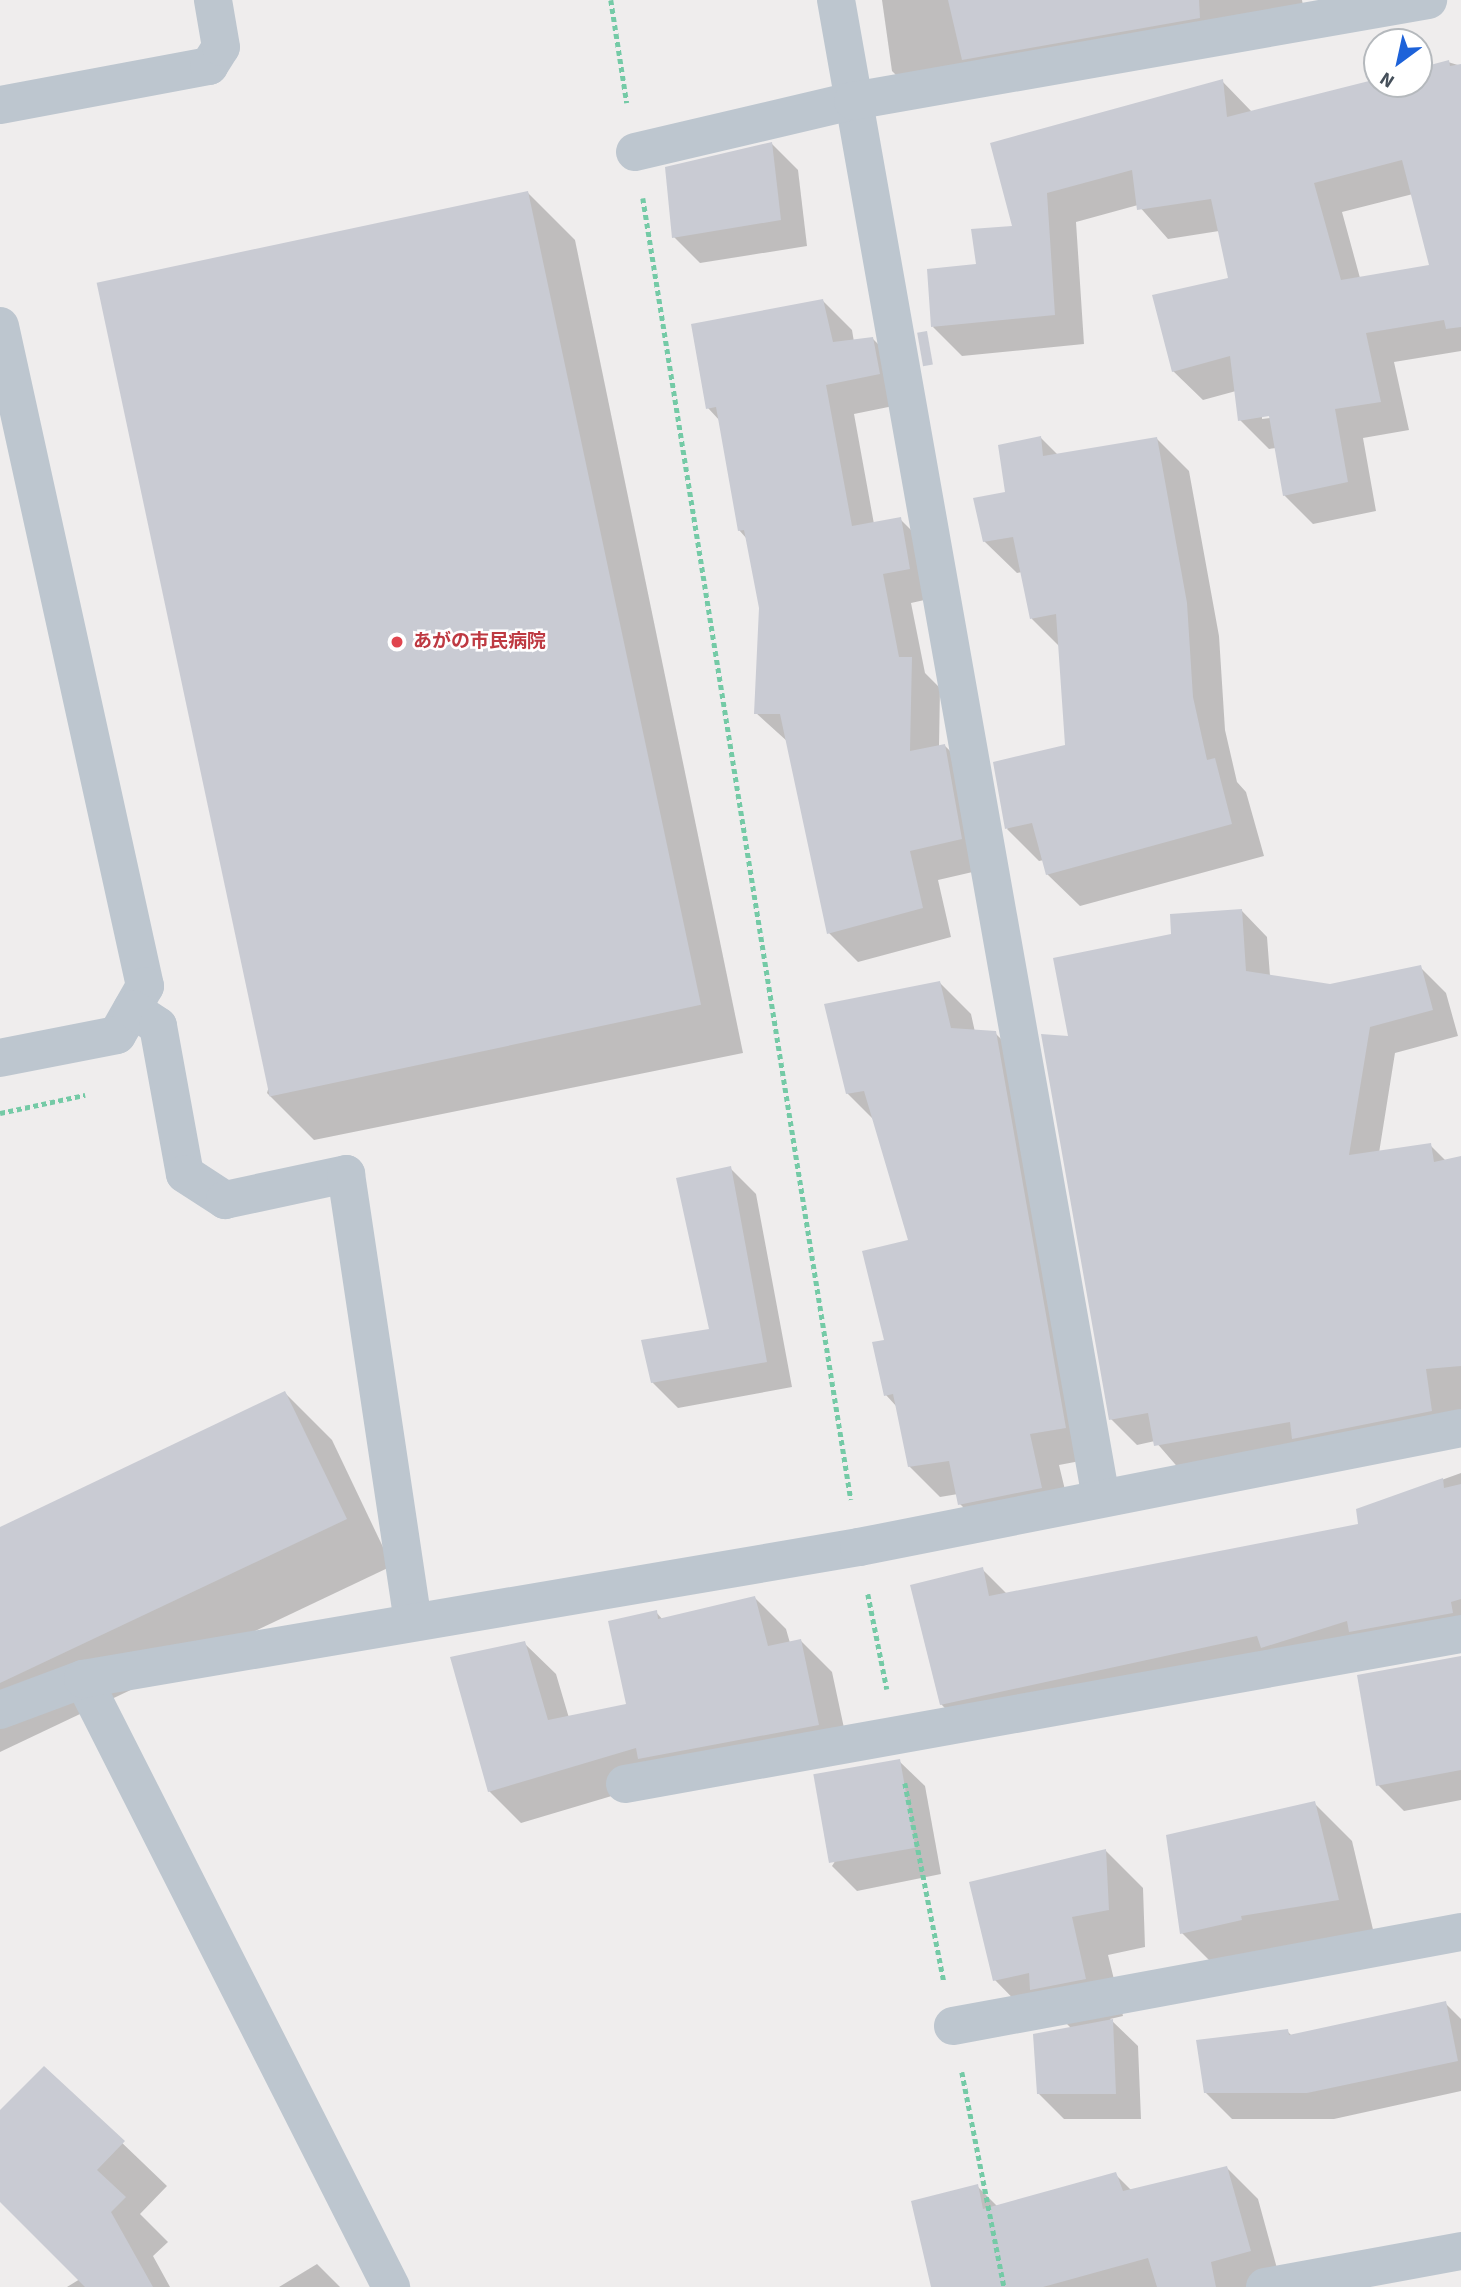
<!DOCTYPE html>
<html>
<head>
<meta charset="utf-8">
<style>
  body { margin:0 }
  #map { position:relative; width:1461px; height:2287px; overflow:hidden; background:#efeded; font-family:"Source Sans 3","Noto Sans JP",sans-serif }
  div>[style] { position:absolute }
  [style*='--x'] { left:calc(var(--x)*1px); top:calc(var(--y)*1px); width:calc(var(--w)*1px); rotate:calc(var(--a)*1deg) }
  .shadow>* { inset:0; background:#0003 }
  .building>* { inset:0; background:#c9cbd3; transform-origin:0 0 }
  .path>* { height:4.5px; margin-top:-2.25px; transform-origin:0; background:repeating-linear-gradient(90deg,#74caa6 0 5px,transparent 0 8.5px) }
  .minor>* { height:38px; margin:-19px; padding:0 19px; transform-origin:19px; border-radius:19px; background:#bdc6cf }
  .dots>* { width:19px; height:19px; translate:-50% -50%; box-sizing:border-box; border:4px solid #fff; border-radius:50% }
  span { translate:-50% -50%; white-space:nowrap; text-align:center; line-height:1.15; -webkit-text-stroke:5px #fff; paint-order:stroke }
  .health-label { font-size:19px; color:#be3a42; font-weight:700 }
  .left { translate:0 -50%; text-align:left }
  .north { position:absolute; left:1363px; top:28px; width:70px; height:70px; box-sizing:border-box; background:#fff; border:2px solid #b5b9bd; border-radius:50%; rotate:213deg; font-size:19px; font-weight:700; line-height:28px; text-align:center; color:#454f5a }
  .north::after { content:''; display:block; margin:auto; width:24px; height:32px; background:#1d62d9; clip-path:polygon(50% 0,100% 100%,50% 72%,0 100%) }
</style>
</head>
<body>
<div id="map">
  <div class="shadow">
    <div style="clip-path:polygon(882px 0,1302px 0,1309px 38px,926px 105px,892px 71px)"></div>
    <div style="clip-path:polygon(evenodd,1448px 62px,1461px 66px,1461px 351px,1394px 362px,1409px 430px,1363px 438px,1376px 511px,1313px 524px,1284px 495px,1276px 448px,1269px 449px,1240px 420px,1236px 391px,1203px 400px,1173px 371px,1230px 279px,1219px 231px,1168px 239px,1138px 205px,1076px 222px,1084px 344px,962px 356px,933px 327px,978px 265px,1014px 228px,992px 144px,1222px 81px,1252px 112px,1377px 80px,1377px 84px,1419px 84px,1419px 70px,1448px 62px,1413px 194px,1431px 266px,1360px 278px,1342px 212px,1413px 194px,1448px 62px,1277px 414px,1278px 417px,1262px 419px,1262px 416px,1277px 414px)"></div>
    <div style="clip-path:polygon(772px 144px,798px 170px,807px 246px,700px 263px,674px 237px)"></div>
    <div style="clip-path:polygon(528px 193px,575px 240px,743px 1053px,314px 1140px,267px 1093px)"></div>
    <div style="clip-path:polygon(823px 301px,852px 330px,854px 342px,873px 339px,902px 368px,908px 403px,854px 414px,874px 524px,900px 519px,929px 548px,938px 597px,911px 603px,925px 673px,940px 688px,939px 747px,945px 746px,974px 774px,990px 868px,938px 880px,951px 937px,858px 962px,829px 933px,788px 742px,756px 713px,760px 608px,747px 539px,739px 530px,720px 421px,708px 408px)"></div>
    <div style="clip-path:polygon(1041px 438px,1058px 455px,1157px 439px,1189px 471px,1219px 636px,1225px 730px,1237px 782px,1246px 792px,1264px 856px,1080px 906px,1047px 874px,1044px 860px,1039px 861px,1007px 829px,1067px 746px,1060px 647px,1032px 619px,1022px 572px,1017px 573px,984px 541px)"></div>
    <div style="clip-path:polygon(1242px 911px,1267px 937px,1270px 976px,1330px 986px,1420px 967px,1446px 993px,1458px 1036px,1395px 1053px,1379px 1153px,1430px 1145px,1446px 1161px,1461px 1158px,1461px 1436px,1181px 1471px,1155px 1441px,1137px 1445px,1111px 1419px,1070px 1038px,1173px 935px)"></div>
    <div style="clip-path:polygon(940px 983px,971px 1014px,975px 1032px,995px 1033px,1026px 1064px,1096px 1458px,1059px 1465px,1072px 1519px,991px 1535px,960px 1504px,958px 1494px,940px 1497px,909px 1466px,897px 1407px,886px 1395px,886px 1342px,910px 1241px,875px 1121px,847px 1093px)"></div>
    <div style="clip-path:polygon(730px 1168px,756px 1194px,792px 1387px,678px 1408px,652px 1382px,711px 1331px)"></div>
    <div style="clip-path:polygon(285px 1393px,332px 1440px,392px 1566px,0 1752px,0 1528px)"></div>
    <div style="clip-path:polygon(1461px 1473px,1461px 1651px,975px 1739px,941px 1704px,982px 1569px,1007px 1594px,1360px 1525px,1358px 1510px)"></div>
    <div style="clip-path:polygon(754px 1597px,786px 1629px,790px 1643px,801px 1641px,832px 1672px,850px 1756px,662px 1781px,521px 1823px,489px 1791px,524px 1643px,556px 1674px,569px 1718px,628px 1705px,656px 1612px,663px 1620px)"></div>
    <div style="clip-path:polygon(1461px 1659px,1461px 1800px,1404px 1811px,1378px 1785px)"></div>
    <div style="clip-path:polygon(899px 1761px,925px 1786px,941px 1874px,857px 1891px,832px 1866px)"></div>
    <div style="clip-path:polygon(1314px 1803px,1352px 1841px,1375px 1938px,1219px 1970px,1182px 1933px)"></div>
    <div style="clip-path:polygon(1106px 1851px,1143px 1888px,1145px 1947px,1108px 1955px,1123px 2016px,1110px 2019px,1138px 2046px,1141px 2119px,1064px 2119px,1038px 2093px,1071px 2028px,1055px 2012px,1032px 2018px,995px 1980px)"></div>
    <div style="clip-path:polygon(1445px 2003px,1461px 2019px,1461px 2091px,1334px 2119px,1232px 2119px,1206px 2093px,1287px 2031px,1292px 2036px)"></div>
    <div style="clip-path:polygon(44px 2068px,167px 2186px,140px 2214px,168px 2242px,153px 2256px,170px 2287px,67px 2287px,80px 2279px,0 2199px,0 2112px)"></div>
    <div style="clip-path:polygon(1227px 2168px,1258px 2199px,1281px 2283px,1264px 2287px,933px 2287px,977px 2186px,998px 2207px,1115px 2174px,1132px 2191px)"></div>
    <div style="clip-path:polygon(317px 2264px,340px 2287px,279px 2287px)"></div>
  </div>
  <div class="building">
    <div style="clip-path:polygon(948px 0,1199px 0,1200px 18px,962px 60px)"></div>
    <div style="clip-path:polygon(evenodd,1449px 60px,1450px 66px,1461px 64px,1461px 327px,1446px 329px,1444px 320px,1366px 333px,1381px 402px,1335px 409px,1348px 482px,1283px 496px,1269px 416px,1238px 421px,1230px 356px,1172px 372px,1152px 295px,1228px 278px,1211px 199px,1137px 210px,1132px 170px,1047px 193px,1055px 315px,931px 327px,927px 269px,976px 264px,971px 229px,1012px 226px,990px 143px,1223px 79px,1227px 117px,1377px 79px,1377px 84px,1419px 84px,1419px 68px,1449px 60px,1402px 160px,1429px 265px,1341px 280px,1314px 183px,1402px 160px)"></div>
    <div style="clip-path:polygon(772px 142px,781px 220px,672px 238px,665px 167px)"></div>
    <div style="left:528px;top:191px;width:832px;height:441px;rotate:78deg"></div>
    <div style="clip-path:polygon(823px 299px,833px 342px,873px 337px,880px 374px,826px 385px,852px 526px,901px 517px,910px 569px,883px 574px,899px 657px,912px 657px,910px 751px,945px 744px,962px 839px,910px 851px,923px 908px,827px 934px,780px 714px,754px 714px,759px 608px,744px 530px,738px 531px,716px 407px,706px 409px,691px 324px)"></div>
    <div style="left:927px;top:331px;width:34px;height:10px;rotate:80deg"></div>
    <div style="clip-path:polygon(1041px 436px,1043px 456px,1157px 437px,1187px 603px,1193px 697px,1207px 760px,1215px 758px,1232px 824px,1046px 875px,1032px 823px,1005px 829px,993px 762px,1065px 745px,1056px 614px,1030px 619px,1013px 537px,983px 542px,973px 498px,1005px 492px,998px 445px)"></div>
    <div style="clip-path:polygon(1242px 909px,1246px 971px,1330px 984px,1421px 965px,1433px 1010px,1370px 1027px,1349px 1155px,1431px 1143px,1434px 1162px,1461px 1156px,1461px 1366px,1426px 1369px,1432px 1411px,1292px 1439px,1290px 1422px,1154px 1446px,1148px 1413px,1109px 1420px,1041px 1034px,1068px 1036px,1053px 958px,1171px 934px,1170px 914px)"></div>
    <div style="clip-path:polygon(940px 981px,951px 1028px,996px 1031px,1066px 1428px,1030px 1434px,1042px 1488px,958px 1505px,949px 1461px,908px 1467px,893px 1394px,884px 1396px,872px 1342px,884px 1340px,862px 1251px,908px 1240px,864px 1091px,846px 1094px,824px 1004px)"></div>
    <div style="clip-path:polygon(731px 1166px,767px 1362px,651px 1383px,641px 1340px,709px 1329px,676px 1178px)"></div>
    <div style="clip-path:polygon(285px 1391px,347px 1519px,0 1683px,0 1527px)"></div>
    <div style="clip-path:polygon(1443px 1478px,1444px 1488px,1461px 1484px,1461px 1599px,1451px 1602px,1453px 1613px,1349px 1632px,1347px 1621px,1261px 1648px,1257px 1636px,940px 1705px,910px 1585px,983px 1567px,989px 1596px,1358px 1524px,1356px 1509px)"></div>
    <div style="clip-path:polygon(755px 1596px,768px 1646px,801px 1639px,819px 1725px,638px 1759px,636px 1748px,488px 1792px,450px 1657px,525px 1641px,548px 1720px,626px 1704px,608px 1621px,657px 1610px,658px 1619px)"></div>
    <div style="clip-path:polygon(1461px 1656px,1461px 1770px,1376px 1786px,1357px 1675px)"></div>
    <div style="left:900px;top:1759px;width:90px;height:88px;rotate:80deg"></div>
    <div style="clip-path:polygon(1315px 1801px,1339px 1900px,1241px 1916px,1242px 1920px,1180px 1934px,1166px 1835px)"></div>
    <div style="clip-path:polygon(1106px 1849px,1109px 1910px,1072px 1917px,1086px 1979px,1030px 1990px,1029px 1973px,993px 1981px,969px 1882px)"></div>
    <div style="clip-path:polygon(1446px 2001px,1458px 2061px,1307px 2093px,1204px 2093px,1196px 2040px,1288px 2029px,1289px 2035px)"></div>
    <div style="clip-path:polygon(1113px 2019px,1116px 2094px,1037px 2094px,1033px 2034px)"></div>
    <div style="clip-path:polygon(44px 2066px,125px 2141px,97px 2170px,126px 2197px,111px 2212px,153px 2287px,85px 2287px,0 2202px,0 2110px)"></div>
    <div style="clip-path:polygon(1227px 2166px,1251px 2251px,1211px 2262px,1216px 2287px,1157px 2287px,1148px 2258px,1043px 2287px,931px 2287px,911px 2201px,978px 2184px,983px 2209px,1116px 2172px,1123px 2191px)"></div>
  </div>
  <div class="path">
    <div style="--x:611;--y:0;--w:104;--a:81.2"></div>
    <div style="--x:643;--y:198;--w:1318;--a:80.92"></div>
    <div style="--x:0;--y:1113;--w:87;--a:-12"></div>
    <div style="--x:868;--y:1594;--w:97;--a:78.7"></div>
    <div style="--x:905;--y:1783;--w:202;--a:78.9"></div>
    <div style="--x:962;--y:2072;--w:219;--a:78.9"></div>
  </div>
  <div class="minor">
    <div style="--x:836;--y:0;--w:1521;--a:79.97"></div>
    <div style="--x:0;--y:105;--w:213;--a:-10.6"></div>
    <div style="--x:209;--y:66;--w:22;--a:-58"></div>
    <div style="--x:221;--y:47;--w:48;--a:-99.7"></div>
    <div style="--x:635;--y:152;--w:224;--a:-13.2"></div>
    <div style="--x:853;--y:101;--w:584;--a:-9.96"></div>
    <div style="--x:0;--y:326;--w:676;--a:77.61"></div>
    <div style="--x:145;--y:986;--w:56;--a:119.7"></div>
    <div style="--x:117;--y:1035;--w:119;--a:168.9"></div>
    <div style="--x:132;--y:1009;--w:31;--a:33"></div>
    <div style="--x:158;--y:1026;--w:150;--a:79.7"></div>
    <div style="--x:185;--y:1174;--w:48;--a:33"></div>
    <div style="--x:225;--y:1200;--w:124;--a:-12.1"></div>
    <div style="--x:346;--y:1174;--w:453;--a:81.5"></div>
    <div style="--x:83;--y:1679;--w:682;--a:63.13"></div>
    <div style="--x:0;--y:1710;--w:89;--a:-20.5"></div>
    <div style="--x:83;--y:1679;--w:787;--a:-9.65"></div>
    <div style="--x:859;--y:1547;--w:614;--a:-11.18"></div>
    <div style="--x:625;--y:1784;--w:849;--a:-10.17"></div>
    <div style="--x:953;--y:2026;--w:517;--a:-10.48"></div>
    <div style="--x:1265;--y:2287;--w:199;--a:-10.4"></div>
  </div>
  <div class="dots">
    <div style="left:397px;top:642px;background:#e0444e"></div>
  </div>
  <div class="health-label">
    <span class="left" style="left:413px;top:642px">あがの市民病院</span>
  </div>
  <div class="north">N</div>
</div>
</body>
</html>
